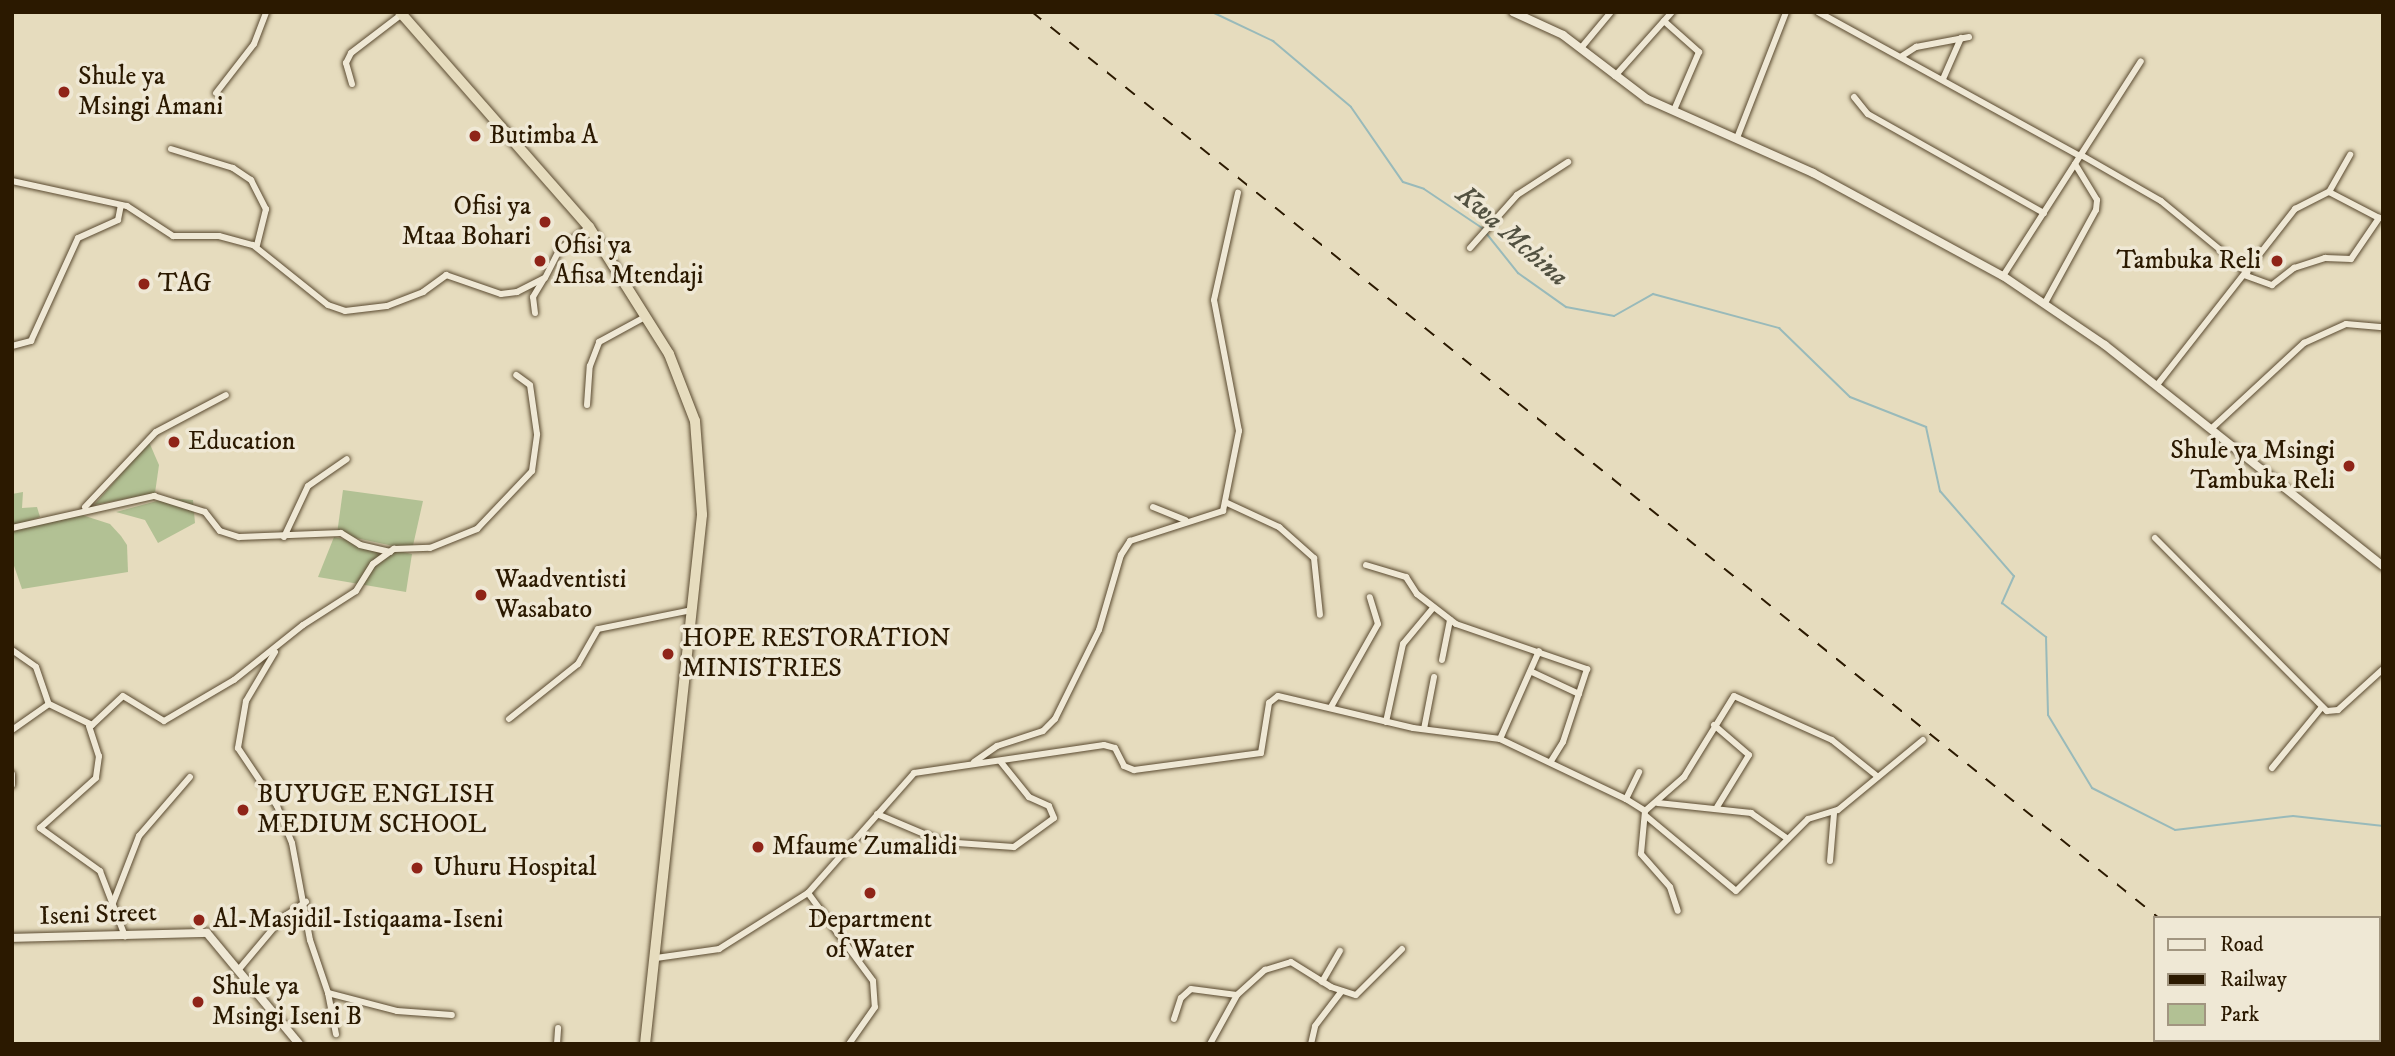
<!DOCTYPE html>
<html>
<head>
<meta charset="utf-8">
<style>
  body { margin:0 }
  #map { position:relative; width:2395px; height:1056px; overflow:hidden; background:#e6dcbe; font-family:"IM FELL DW Pica",serif }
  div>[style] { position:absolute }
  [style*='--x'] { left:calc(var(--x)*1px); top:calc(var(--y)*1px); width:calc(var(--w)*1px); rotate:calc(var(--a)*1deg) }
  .green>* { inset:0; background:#b2c194 }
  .stream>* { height:2px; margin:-1px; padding:0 1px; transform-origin:1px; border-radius:1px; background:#99baba }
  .roads { filter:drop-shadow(0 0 2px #5a4a30) drop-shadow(0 0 2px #5a4a30) }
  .minor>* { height:6px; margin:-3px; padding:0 3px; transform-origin:3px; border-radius:3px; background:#efe8d5 }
  .tertiary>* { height:8px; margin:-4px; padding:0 4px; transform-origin:4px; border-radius:4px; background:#efe8d5 }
  .trunk>* { height:10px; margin:-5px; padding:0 5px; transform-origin:5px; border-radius:5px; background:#e6dcbe }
  .rail>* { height:2px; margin-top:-1px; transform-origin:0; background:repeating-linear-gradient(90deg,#2b1900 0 12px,transparent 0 24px) }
  .dots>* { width:19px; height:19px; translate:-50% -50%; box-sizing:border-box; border:4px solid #efe8d5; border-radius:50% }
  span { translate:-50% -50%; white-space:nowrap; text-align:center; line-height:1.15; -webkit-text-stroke:7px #efe8d5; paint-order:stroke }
  .poi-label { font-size:26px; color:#2b1900 }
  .left { translate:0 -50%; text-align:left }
  .right { translate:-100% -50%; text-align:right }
  .street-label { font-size:26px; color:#2b1900 }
  .water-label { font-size:28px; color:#525141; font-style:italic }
  .frame { position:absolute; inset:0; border:14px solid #2b1900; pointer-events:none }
  .legend { position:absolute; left:2153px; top:916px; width:228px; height:126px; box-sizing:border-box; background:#efe8d5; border:2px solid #a19580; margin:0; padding:9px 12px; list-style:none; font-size:21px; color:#2b1900 }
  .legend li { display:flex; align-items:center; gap:14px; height:35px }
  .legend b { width:35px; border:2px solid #a19580 }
</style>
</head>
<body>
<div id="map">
  <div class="green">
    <div style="clip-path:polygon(149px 442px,159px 465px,155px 493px,94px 505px)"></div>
    <div style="clip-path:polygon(343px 490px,423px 501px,412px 550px,337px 534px)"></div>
    <div style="clip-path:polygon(23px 492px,22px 508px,37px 507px,40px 517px,12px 527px,12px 494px)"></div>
    <div style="clip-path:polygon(168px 498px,193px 500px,195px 523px,158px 543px,145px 520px,116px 512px)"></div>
    <div style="clip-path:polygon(82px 515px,110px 524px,121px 536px,127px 545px,128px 572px,22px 589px,12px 560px,12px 532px,46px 519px)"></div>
    <div style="clip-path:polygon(334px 537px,412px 554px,406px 592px,318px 577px)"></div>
  </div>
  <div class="stream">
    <div style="--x:1212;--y:12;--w:68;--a:25.4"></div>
    <div style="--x:1273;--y:41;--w:102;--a:40.2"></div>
    <div style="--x:1351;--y:107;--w:91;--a:55.3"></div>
    <div style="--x:1403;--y:182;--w:22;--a:18"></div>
    <div style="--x:1424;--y:189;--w:70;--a:33.9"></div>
    <div style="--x:1482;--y:228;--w:58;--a:51.3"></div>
    <div style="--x:1518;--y:273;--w:59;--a:35.3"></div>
    <div style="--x:1566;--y:307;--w:49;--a:10.6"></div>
    <div style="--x:1614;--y:316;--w:45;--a:-29.4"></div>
    <div style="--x:1653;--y:294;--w:131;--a:15.1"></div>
    <div style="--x:1779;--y:328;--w:99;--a:44.2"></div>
    <div style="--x:1850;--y:397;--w:82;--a:21.5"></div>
    <div style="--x:1926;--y:427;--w:66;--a:77.7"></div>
    <div style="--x:1940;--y:491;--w:113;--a:49"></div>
    <div style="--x:2014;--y:576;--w:30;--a:114"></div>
    <div style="--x:2002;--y:603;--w:56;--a:37.7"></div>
    <div style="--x:2046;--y:637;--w:78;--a:88.5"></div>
    <div style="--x:2048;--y:715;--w:85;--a:58.9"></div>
    <div style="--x:2092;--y:788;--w:93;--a:26.8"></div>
    <div style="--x:2175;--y:830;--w:119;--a:-6.8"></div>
    <div style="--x:2293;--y:816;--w:91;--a:6.3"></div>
  </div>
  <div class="roads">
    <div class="minor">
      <div style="--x:1818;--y:12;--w:299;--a:28.8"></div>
      <div style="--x:1664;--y:21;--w:47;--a:41.5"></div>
      <div style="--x:1699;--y:52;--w:63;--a:113.3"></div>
      <div style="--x:1581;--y:48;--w:47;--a:-50.2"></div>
      <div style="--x:1902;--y:56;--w:17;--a:-33"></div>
      <div style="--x:1916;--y:47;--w:54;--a:-10.7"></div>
      <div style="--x:1615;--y:76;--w:86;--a:-48.3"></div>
      <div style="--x:1943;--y:79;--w:45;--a:-66.3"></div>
      <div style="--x:352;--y:84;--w:22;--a:-106"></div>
      <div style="--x:346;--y:63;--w:11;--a:-63"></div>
      <div style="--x:351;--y:53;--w:64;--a:-37.4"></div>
      <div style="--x:216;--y:93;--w:62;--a:-52.2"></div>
      <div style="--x:254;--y:44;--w:34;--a:-69"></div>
      <div style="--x:1854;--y:97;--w:22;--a:51"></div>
      <div style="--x:1868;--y:114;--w:202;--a:29.4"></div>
      <div style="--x:1737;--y:138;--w:135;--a:-68.7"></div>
      <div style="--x:171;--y:149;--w:65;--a:17"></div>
      <div style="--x:233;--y:168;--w:22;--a:34"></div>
      <div style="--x:251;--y:180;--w:33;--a:63"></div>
      <div style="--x:266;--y:209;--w:38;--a:104"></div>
      <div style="--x:2081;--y:155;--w:92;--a:29.9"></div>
      <div style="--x:2161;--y:201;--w:112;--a:39.5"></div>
      <div style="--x:12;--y:181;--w:118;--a:12.3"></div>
      <div style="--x:127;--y:206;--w:55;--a:33.1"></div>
      <div style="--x:173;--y:236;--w:46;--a:0"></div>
      <div style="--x:219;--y:236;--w:35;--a:15"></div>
      <div style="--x:253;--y:245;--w:96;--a:38.7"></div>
      <div style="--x:328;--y:305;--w:18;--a:19"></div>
      <div style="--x:345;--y:311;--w:42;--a:-6.8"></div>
      <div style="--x:387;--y:306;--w:39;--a:-21"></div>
      <div style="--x:423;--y:292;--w:29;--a:-36"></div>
      <div style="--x:446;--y:275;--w:58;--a:19.1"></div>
      <div style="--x:501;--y:294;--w:16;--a:-7"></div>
      <div style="--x:517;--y:292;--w:31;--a:-27"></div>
      <div style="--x:545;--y:278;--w:31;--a:-63"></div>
      <div style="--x:559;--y:250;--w:38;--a:-37"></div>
      <div style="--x:1470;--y:248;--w:71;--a:-48.4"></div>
      <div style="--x:1517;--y:195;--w:61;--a:-32.9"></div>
      <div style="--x:2244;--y:275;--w:30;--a:20"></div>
      <div style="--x:2272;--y:285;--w:28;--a:-38"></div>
      <div style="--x:2294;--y:268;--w:33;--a:-18"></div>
      <div style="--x:2325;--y:258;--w:26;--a:2"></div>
      <div style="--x:2351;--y:259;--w:50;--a:-55.7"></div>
      <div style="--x:2379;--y:218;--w:56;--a:-152.5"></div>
      <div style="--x:2003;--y:276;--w:255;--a:-57.3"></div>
      <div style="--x:2045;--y:303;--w:106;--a:-61.3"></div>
      <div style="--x:2096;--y:210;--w:10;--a:-84"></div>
      <div style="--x:2097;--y:200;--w:42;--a:-121.4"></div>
      <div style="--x:535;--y:313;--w:16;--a:-97"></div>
      <div style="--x:533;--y:297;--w:21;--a:-59"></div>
      <div style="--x:12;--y:346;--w:20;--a:-15"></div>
      <div style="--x:31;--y:341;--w:113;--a:-65.5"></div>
      <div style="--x:78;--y:238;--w:44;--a:-24.2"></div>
      <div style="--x:118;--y:220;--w:15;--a:-79"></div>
      <div style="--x:2157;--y:385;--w:224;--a:-51.9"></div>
      <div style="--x:2295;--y:209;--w:38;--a:-27"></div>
      <div style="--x:2329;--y:192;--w:43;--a:-60.4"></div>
      <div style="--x:587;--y:405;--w:39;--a:-86"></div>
      <div style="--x:590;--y:366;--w:26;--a:-69"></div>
      <div style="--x:599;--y:342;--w:52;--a:-28.5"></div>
      <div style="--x:2211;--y:429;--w:127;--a:-42.8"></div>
      <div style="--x:2304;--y:343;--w:46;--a:-24.3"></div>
      <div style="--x:2346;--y:324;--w:37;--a:5"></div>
      <div style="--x:1225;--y:502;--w:60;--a:24.8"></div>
      <div style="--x:1279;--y:527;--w:47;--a:41.5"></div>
      <div style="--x:1314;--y:558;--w:57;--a:84"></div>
      <div style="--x:85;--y:507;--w:103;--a:-46.6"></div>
      <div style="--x:156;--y:432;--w:79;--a:-27.9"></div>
      <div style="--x:1153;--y:507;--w:35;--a:22"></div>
      <div style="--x:12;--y:528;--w:146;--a:-12.7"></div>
      <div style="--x:154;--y:496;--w:53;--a:17.4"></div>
      <div style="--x:205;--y:512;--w:24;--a:52"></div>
      <div style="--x:220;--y:531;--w:20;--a:18"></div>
      <div style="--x:239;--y:537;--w:102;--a:-2.2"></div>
      <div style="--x:341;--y:533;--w:22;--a:32"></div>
      <div style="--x:360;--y:545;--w:31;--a:13"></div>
      <div style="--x:284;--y:537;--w:56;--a:-64.8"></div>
      <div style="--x:308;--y:486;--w:47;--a:-34.7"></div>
      <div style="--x:2155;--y:538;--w:244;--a:45.2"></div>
      <div style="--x:2327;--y:711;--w:11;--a:-5"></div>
      <div style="--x:2338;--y:710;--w:61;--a:-42.3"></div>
      <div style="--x:1366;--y:565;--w:42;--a:16.7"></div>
      <div style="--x:1406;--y:577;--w:20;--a:57"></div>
      <div style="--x:1417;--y:594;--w:49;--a:37.6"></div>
      <div style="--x:1456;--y:624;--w:139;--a:19"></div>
      <div style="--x:1587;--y:669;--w:77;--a:108.2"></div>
      <div style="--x:1563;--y:742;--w:22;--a:122"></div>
      <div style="--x:12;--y:650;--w:29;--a:35"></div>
      <div style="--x:36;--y:667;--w:39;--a:71"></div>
      <div style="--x:275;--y:652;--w:57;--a:120.6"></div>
      <div style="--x:246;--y:701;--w:48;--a:99.7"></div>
      <div style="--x:238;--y:748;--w:70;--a:56.1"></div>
      <div style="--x:277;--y:806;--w:40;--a:68"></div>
      <div style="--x:292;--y:843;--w:99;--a:79.5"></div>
      <div style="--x:310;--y:940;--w:56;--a:71.2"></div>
      <div style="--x:328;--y:993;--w:71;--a:14.6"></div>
      <div style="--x:397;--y:1011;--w:55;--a:4.2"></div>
      <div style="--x:1442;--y:660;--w:41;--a:-78.7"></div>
      <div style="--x:1532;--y:672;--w:52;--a:25.1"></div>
      <div style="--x:1331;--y:707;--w:95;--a:-60.5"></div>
      <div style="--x:1378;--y:624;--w:28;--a:-107"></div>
      <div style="--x:509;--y:719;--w:88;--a:-38.6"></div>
      <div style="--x:578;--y:664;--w:40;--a:-60.3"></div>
      <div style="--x:598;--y:629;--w:96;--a:-11.4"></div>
      <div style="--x:1386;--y:722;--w:80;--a:-77.7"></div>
      <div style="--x:1403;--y:644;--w:47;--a:-50.2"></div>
      <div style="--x:1714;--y:725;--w:46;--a:40.6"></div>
      <div style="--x:1749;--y:755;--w:61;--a:121.6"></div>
      <div style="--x:89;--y:726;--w:32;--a:72"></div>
      <div style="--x:99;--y:756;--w:22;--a:98"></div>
      <div style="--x:96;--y:778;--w:75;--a:138.2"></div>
      <div style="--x:40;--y:828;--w:74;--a:35.6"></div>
      <div style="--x:100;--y:871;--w:70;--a:69"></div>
      <div style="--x:1424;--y:729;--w:53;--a:-79.1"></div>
      <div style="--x:12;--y:730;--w:45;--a:-35.1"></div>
      <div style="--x:49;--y:704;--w:48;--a:26"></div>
      <div style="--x:92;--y:725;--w:42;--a:-43.1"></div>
      <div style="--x:123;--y:696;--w:48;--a:31.4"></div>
      <div style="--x:164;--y:721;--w:81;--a:-30.4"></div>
      <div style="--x:234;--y:680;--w:88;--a:-38.6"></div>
      <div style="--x:303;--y:625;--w:63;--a:-32.7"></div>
      <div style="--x:356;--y:591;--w:32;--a:-58"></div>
      <div style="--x:373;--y:564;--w:26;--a:-36"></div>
      <div style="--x:394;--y:549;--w:36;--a:-2"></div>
      <div style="--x:430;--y:548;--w:51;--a:-22"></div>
      <div style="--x:477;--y:529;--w:80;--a:-46.5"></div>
      <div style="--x:532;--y:471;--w:37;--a:-82"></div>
      <div style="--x:537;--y:434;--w:49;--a:-98.1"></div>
      <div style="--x:530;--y:385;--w:17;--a:-144"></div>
      <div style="--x:1500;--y:739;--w:96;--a:-66.1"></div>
      <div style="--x:974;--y:762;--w:28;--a:-35"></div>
      <div style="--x:997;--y:746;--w:48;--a:-18.1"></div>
      <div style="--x:1043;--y:731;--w:17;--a:-45"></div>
      <div style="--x:1055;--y:719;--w:99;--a:-63.7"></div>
      <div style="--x:1099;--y:630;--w:78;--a:-73.7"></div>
      <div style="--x:1121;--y:555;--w:17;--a:-57"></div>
      <div style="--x:1130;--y:541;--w:98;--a:-17.9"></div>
      <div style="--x:1223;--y:511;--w:82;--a:-78.7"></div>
      <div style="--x:1239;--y:431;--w:133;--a:-100.8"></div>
      <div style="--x:1214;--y:300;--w:110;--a:-77.4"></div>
      <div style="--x:2272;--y:768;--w:79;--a:-50.7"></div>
      <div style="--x:12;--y:774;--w:11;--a:90"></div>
      <div style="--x:1626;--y:799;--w:30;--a:-64"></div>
      <div style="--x:1658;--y:803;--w:94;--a:6.1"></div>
      <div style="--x:1751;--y:813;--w:45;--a:35.1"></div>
      <div style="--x:1645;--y:811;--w:52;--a:-41.1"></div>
      <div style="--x:1684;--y:777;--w:95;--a:-58.3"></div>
      <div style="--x:1734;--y:696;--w:107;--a:24.2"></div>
      <div style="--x:1832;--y:740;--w:58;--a:38.7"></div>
      <div style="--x:877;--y:814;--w:72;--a:23"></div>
      <div style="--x:943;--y:842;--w:71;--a:4"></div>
      <div style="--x:1014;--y:847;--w:49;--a:-35.9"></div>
      <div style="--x:1054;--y:818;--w:13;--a:-113"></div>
      <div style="--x:1049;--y:806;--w:22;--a:-156"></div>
      <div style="--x:1029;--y:797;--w:46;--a:-128.9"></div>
      <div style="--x:1646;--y:816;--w:117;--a:39.8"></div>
      <div style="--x:1736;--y:891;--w:102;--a:-45"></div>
      <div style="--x:1808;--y:819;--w:31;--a:-17"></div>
      <div style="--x:1838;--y:810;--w:110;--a:-39.5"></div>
      <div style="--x:1830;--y:861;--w:48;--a:-85.2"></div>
      <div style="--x:808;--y:893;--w:109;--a:53.5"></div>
      <div style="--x:873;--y:981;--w:26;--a:86"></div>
      <div style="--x:875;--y:1007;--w:45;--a:125.1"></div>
      <div style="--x:113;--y:903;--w:72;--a:-68.8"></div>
      <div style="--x:139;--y:836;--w:78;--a:-49.2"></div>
      <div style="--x:656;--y:958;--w:64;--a:-8.1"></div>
      <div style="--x:719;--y:949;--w:105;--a:-32.2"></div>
      <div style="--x:808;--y:893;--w:160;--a:-48.5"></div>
      <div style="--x:914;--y:773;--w:192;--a:-8.4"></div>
      <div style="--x:1104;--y:745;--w:11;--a:15"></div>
      <div style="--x:1115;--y:748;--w:20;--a:63"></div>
      <div style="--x:1124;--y:766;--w:11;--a:22"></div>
      <div style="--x:1134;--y:770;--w:128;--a:-7.6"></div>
      <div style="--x:1261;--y:753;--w:51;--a:-80.9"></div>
      <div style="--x:1269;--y:703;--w:11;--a:-38"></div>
      <div style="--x:1278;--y:696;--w:139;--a:13.3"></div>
      <div style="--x:1413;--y:728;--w:88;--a:7.2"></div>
      <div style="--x:1500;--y:739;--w:140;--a:25.5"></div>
      <div style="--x:1626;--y:799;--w:22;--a:32"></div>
      <div style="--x:1645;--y:811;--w:43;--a:95.3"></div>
      <div style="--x:1641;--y:854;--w:44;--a:48.7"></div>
      <div style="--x:1670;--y:887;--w:25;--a:72"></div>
      <div style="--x:240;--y:968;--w:65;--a:-50"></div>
      <div style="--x:282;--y:918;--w:29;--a:-34"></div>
      <div style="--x:1322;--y:982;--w:36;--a:-60"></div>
      <div style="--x:328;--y:993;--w:42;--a:79"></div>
      <div style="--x:1174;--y:1019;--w:22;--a:-72"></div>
      <div style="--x:1181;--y:998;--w:13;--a:-42"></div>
      <div style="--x:1191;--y:989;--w:46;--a:7.4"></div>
      <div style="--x:557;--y:1044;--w:16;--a:-86"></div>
      <div style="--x:1210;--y:1044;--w:56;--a:-61.1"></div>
      <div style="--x:1237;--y:995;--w:38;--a:-42"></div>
      <div style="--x:1265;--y:970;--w:27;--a:-17"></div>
      <div style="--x:1291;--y:962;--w:47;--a:32"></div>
      <div style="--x:1331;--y:987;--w:26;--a:18"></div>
      <div style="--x:1356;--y:995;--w:65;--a:-45"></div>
      <div style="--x:1311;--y:1044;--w:18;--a:-77"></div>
      <div style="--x:1315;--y:1026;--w:43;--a:-52.6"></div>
    </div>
    <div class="tertiary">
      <div style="--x:1513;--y:12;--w:55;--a:24.7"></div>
      <div style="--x:1563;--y:35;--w:106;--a:37.3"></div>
      <div style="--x:1647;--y:99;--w:182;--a:24"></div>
      <div style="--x:1813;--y:173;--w:216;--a:28.5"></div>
      <div style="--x:2003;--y:276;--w:123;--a:34.1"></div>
      <div style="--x:2105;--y:345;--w:355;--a:38.5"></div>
      <div style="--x:12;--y:938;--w:195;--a:-1.5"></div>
      <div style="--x:207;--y:933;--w:144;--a:50.3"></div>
    </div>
    <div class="trunk">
      <div style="--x:400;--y:12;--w:286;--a:48.7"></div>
      <div style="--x:589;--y:227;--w:150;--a:57.8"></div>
      <div style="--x:669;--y:354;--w:72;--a:68.8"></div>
      <div style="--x:695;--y:421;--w:94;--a:85.7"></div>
      <div style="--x:702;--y:515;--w:532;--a:96.15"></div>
    </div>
  </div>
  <div class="rail">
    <div style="--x:1032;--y:12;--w:1446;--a:38.8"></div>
    <div style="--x:2362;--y:1040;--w:8;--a:30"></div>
  </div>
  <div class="dots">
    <div style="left:64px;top:92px;background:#8f2418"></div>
    <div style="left:475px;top:136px;background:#8f2418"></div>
    <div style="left:545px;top:222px;background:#8f2418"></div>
    <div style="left:540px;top:261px;background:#8f2418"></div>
    <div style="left:2277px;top:261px;background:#8f2418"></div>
    <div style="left:144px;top:284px;background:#8f2418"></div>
    <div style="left:174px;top:442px;background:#8f2418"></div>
    <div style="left:2349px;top:466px;background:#8f2418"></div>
    <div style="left:481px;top:595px;background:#8f2418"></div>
    <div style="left:668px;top:654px;background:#8f2418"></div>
    <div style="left:243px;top:810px;background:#8f2418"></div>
    <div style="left:758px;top:847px;background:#8f2418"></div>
    <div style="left:417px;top:868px;background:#8f2418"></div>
    <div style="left:870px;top:893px;background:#8f2418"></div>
    <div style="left:199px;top:920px;background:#8f2418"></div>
    <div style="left:198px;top:1002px;background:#8f2418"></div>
  </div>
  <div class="poi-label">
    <span class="left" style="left:78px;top:92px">Shule ya<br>Msingi Amani</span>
    <span class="left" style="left:489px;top:136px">Butimba A</span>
    <span class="right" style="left:531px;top:222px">Ofisi ya<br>Mtaa Bohari</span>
    <span class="left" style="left:554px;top:261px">Ofisi ya<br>Afisa Mtendaji</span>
    <span class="right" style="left:2261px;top:261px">Tambuka Reli</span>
    <span class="left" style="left:158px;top:284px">TAG</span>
    <span class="left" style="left:188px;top:442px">Education</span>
    <span class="right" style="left:2335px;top:466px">Shule ya Msingi<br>Tambuka Reli</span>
    <span class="left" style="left:495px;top:595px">Waadventisti<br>Wasabato</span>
    <span class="left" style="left:682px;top:654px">HOPE RESTORATION<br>MINISTRIES</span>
    <span class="left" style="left:257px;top:810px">BUYUGE ENGLISH<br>MEDIUM SCHOOL</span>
    <span class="left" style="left:772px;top:847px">Mfaume Zumalidi</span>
    <span class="left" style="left:433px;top:868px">Uhuru Hospital</span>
    <span class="left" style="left:213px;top:920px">Al-Masjidil-Istiqaama-Iseni</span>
    <span style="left:870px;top:935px">Department<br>of Water</span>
    <span class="left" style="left:212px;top:1002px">Shule ya<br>Msingi Iseni B</span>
  </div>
  <div class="street-label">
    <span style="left:98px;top:915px;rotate:-2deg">Iseni Street</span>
  </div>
  <div class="water-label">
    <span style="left:1512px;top:236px;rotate:41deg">Kwa Mchina</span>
  </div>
  <div class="frame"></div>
  <ul class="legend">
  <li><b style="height:9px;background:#efe8d5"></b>Road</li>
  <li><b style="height:9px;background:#2b1900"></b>Railway</li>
  <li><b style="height:19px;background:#b2c194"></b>Park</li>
  </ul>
</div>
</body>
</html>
